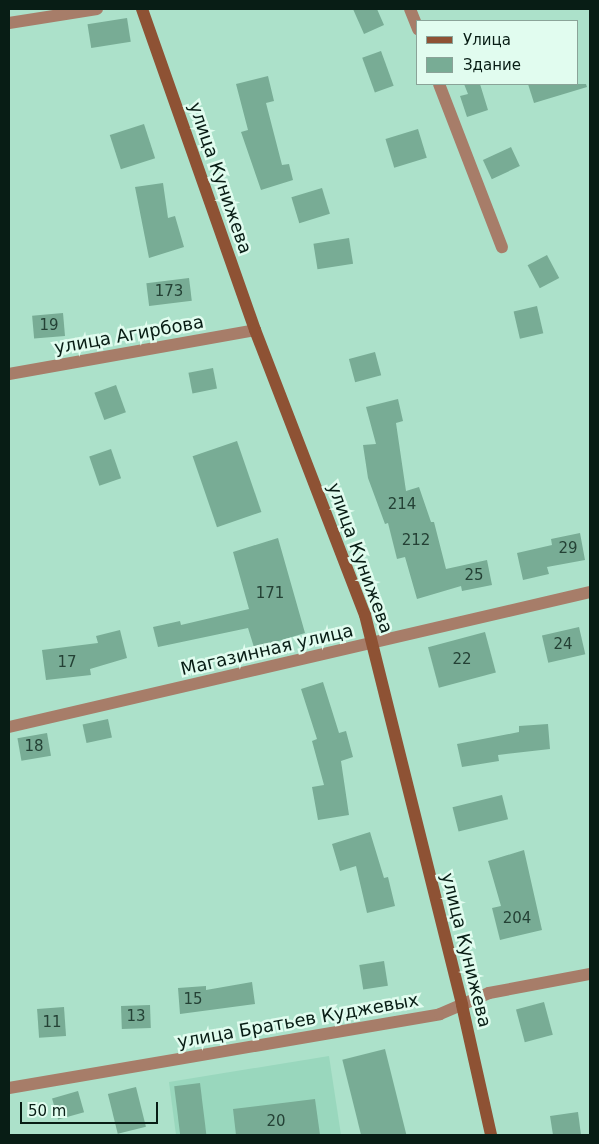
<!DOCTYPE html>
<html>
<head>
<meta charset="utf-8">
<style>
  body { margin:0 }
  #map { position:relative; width:599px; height:1144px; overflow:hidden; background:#ace1ca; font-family:"DejaVu Sans",sans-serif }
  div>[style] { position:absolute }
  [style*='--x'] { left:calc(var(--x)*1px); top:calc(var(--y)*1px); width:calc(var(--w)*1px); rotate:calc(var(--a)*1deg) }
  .built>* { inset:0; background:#99d7bd }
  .building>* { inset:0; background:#78ac95; transform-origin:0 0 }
  .street>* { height:12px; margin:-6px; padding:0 6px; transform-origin:6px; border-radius:6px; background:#a77d69 }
  .secondary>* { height:12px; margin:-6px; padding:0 6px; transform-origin:6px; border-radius:6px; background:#8e5234 }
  span { translate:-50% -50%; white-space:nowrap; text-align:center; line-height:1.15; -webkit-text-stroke:5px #e1fcef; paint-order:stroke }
  .number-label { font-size:15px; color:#244135 }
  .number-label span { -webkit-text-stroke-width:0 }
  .street-label { font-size:18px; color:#081d15 }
  .frame { position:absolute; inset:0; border:10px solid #081d15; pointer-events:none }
  .legend { position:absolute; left:416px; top:20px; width:162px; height:65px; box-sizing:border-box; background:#e1fcef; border:1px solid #8aa398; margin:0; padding:6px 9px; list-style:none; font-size:15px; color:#081d15 }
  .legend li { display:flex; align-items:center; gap:10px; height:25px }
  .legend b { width:25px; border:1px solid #8aa398 }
  .scale { position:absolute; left:20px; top:1102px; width:138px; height:22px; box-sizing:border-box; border:2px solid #081d15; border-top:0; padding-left:6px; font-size:15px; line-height:18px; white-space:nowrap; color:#081d15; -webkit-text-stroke:4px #e1fcef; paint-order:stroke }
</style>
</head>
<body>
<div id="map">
  <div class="built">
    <div style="clip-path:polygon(329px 1056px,341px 1135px,176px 1135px,169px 1082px)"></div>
  </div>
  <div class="building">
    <div style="clip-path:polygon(353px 9px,377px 9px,384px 25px,364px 34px)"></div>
    <div style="left:127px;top:18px;width:24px;height:40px;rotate:81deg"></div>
    <div style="left:381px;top:51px;width:37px;height:20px;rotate:70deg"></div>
    <div style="clip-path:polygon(268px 76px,274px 101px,266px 103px,282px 165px,289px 164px,293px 180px,261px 190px,241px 132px,248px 130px,236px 84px)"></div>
    <div style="clip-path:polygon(464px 84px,480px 84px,488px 110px,467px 117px,460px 96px,468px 94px)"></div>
    <div style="clip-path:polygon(528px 84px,586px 84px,587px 87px,534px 103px)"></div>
    <div style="left:144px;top:124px;width:36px;height:36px;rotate:72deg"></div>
    <div style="left:418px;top:129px;width:30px;height:34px;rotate:73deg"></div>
    <div style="left:511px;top:147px;width:21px;height:31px;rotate:65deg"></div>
    <div style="clip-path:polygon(163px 183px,168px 218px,175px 216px,184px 247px,149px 258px,135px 187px)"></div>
    <div style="left:322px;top:188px;width:27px;height:32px;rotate:73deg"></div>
    <div style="left:349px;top:238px;width:26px;height:36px;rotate:81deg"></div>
    <div style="left:547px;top:255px;width:26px;height:22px;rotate:62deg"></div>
    <div style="left:189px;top:278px;width:23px;height:43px;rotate:83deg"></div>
    <div style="left:537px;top:306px;width:28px;height:24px;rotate:77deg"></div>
    <div style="left:63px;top:313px;width:23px;height:31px;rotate:85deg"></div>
    <div style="left:375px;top:352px;width:24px;height:27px;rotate:75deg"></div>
    <div style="left:213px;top:368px;width:21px;height:25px;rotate:79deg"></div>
    <div style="left:116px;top:385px;width:29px;height:23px;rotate:70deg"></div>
    <div style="clip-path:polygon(398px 399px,403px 421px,396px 423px,406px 491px,419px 487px,431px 522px,434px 522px,446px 569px,487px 560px,492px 585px,462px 591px,461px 586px,417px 599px,405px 557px,397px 559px,388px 523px,385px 524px,368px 478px,363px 445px,376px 444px,366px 407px)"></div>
    <div style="left:237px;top:441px;width:75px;height:47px;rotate:71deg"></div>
    <div style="left:111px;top:449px;width:31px;height:23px;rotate:71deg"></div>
    <div style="clip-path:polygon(580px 533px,585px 560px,547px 567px,549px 574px,523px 580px,517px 553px,552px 545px,551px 539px)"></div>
    <div style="clip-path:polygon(278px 538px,305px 633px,272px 643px,274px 652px,257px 657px,248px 628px,158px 647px,153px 627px,180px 621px,181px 625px,249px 609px,233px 552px)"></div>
    <div style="left:579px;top:627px;width:28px;height:38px;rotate:77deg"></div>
    <div style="clip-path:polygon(120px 630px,127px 658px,90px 669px,91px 675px,46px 680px,42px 650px,98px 643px,96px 636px)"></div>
    <div style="left:485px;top:632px;width:42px;height:59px;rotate:75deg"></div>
    <div style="clip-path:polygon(323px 682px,339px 733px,346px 731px,353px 757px,341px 761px,349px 815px,318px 820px,312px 787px,324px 785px,312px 741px,317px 739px,301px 689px)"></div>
    <div style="left:108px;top:719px;width:19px;height:26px;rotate:78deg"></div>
    <div style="clip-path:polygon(548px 724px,550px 749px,498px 755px,499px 761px,462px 767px,457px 744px,519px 732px,519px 726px)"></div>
    <div style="left:47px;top:733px;width:23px;height:30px;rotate:80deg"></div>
    <div style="left:502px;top:795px;width:25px;height:51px;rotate:76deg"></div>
    <div style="clip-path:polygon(370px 832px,384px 878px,388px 877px,395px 906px,367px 913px,356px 866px,340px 871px,332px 844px)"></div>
    <div style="clip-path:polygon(524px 850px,542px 930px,500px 940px,492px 908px,501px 906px,488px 861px)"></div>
    <div style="left:384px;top:961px;width:25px;height:25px;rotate:81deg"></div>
    <div style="clip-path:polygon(252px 982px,255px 1004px,180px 1014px,178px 988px,206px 986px,206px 990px)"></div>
    <div style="left:544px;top:1002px;width:34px;height:29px;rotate:75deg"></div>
    <div style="left:150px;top:1005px;width:23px;height:29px;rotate:88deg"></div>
    <div style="left:64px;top:1007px;width:29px;height:27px;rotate:86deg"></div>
    <div style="left:385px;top:1049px;width:89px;height:44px;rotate:76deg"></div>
    <div style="left:200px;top:1083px;width:52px;height:26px;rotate:83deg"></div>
    <div style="left:136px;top:1087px;width:41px;height:29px;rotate:76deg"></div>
    <div style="left:78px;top:1091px;width:22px;height:27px;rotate:74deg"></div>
    <div style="clip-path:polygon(315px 1099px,320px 1135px,236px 1135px,233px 1109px)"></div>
    <div style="clip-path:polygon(578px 1112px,581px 1135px,553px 1135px,550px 1116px)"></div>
  </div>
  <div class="street">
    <div style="--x:410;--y:9;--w:22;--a:68"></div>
    <div style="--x:9;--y:23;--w:89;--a:-9"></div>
    <div style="--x:439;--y:84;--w:175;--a:68.9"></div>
    <div style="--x:9;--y:374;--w:250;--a:-10.1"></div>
    <div style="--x:9;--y:727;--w:596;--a:-13.08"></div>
    <div style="--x:9;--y:1088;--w:437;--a:-9.7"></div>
    <div style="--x:440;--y:1014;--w:53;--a:-23.2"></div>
    <div style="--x:489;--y:993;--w:103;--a:-10.7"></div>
  </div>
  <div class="secondary">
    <div style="--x:142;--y:9;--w:340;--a:70.6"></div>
    <div style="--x:255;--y:330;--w:305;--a:68.9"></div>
    <div style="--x:365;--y:615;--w:402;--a:76"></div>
    <div style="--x:462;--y:1005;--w:133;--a:77.4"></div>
  </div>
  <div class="number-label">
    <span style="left:169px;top:292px">173</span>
    <span style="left:49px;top:326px">19</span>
    <span style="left:402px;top:505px">214</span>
    <span style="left:416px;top:541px">212</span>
    <span style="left:568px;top:549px">29</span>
    <span style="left:474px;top:576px">25</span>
    <span style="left:270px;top:594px">171</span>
    <span style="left:563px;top:645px">24</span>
    <span style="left:462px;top:660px">22</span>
    <span style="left:67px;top:663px">17</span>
    <span style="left:34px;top:747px">18</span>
    <span style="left:517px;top:919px">204</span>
    <span style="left:193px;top:1000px">15</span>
    <span style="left:136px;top:1017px">13</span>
    <span style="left:52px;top:1023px">11</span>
    <span style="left:276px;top:1122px">20</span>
  </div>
  <div class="street-label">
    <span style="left:220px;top:178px;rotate:71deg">улица Кунижева</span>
    <span style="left:129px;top:335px;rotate:-10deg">улица Агирбова</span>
    <span style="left:360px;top:558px;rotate:70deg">улица Кунижева</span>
    <span style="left:267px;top:650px;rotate:-13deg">Магазинная улица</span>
    <span style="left:466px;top:950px;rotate:76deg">улица Кунижева</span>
    <span style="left:298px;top:1021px;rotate:-10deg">улица Братьев Куджевых</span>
  </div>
  <div class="frame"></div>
  <ul class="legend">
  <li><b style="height:6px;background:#8e5234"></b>Улица</li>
  <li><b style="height:14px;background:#78ac95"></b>Здание</li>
  </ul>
  <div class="scale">50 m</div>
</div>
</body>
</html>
